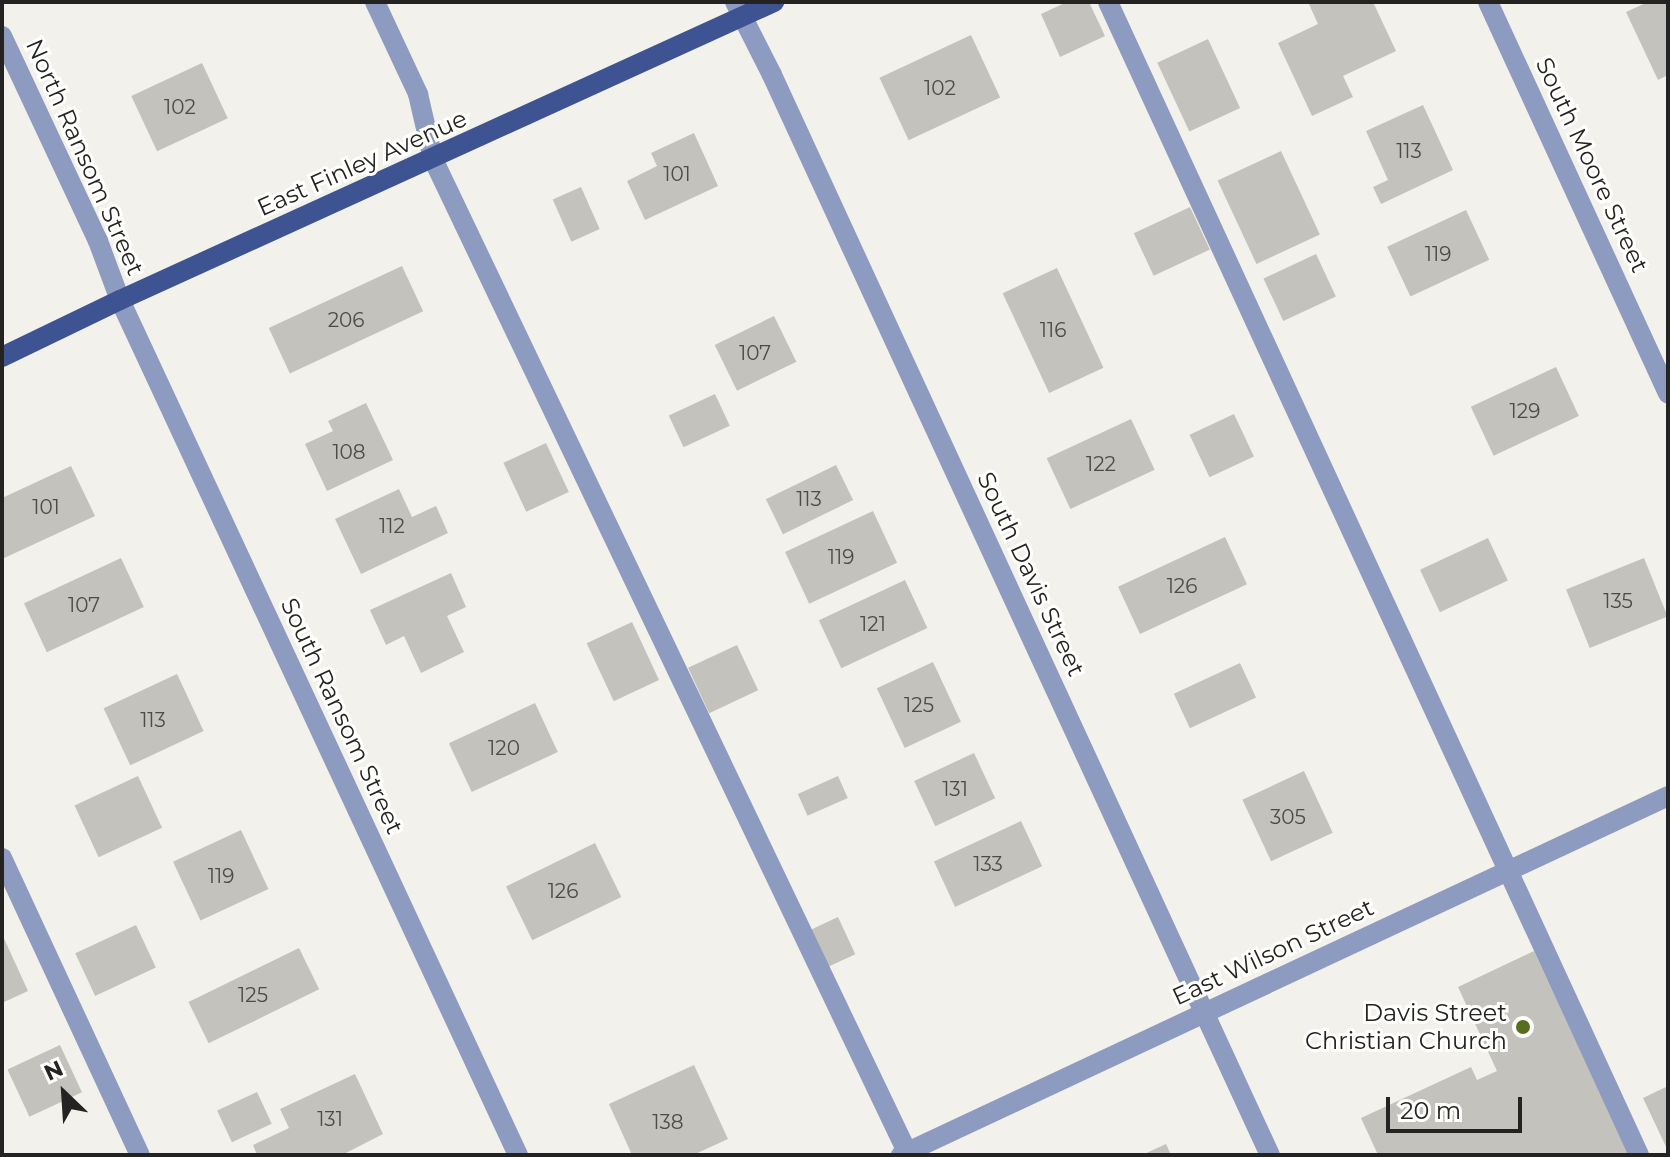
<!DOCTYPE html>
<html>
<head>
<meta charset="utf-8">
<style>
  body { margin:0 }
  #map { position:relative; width:1670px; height:1157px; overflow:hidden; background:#f3f1eb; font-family:Montserrat,sans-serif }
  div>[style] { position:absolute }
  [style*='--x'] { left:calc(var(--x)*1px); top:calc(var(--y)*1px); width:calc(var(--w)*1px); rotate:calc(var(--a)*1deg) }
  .building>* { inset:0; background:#c4c2bc; transform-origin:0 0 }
  .minor>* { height:20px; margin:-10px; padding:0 10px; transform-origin:10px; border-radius:10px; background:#8d9bc0 }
  .major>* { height:20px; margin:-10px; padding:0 10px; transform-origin:10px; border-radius:10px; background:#3e5391 }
  .dots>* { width:22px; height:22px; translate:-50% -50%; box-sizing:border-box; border:4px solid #fffffd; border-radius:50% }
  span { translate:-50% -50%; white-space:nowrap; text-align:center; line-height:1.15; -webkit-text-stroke:6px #fffffd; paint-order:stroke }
  .number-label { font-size:20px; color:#4c4b48 }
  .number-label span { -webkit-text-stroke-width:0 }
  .street-label { font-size:24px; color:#242321 }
  .poi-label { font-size:24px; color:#242321 }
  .right { translate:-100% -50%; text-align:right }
  .frame { position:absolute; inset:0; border:4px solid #242321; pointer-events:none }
  .north { position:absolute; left:24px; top:1053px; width:80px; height:80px; -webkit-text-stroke:6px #fffffd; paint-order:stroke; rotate:335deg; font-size:22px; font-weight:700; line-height:32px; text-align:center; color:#242321 }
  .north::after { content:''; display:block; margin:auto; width:28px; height:36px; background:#242321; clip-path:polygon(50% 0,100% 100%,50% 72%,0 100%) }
  .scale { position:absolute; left:1386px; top:1097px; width:136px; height:36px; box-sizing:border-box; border:4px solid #242321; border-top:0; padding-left:10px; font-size:24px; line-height:28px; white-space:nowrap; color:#242321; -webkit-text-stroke:6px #fffffd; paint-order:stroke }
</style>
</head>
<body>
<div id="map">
  <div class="building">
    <div style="clip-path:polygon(1067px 2px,1089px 2px,1105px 36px,1060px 57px,1041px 14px)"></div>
    <div style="clip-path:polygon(1308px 2px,1373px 2px,1396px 51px,1343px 76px,1353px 97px,1312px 116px,1278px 43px,1318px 24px)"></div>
    <div style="clip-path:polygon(1648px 2px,1668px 2px,1668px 75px,1658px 80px,1626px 12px)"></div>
    <div style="left:971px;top:35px;width:69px;height:101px;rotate:65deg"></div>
    <div style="left:1208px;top:39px;width:76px;height:56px;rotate:65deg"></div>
    <div style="left:202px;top:63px;width:61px;height:78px;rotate:65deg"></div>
    <div style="clip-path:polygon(1423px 105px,1453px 170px,1381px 204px,1373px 187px,1388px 180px,1366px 131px)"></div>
    <div style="clip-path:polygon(694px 133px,718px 186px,645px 220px,627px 181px,657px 166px,651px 153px)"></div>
    <div style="left:1281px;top:151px;width:92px;height:70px;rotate:65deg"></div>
    <div style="left:581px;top:187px;width:46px;height:31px;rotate:66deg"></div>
    <div style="left:1190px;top:207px;width:47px;height:62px;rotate:65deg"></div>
    <div style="left:1466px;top:210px;width:55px;height:87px;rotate:65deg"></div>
    <div style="left:1316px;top:254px;width:47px;height:58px;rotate:65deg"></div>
    <div style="left:402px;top:266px;width:50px;height:147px;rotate:65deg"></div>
    <div style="left:1057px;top:268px;width:110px;height:60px;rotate:65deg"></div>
    <div style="left:774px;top:316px;width:51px;height:66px;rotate:64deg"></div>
    <div style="left:1556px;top:367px;width:54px;height:94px;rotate:65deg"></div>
    <div style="left:715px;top:394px;width:35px;height:51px;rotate:65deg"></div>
    <div style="clip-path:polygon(366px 403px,393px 460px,327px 491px,305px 444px,333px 431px,328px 421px)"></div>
    <div style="left:1234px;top:414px;width:47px;height:49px;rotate:65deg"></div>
    <div style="left:1131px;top:419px;width:56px;height:93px;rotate:65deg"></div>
    <div style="left:546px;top:443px;width:54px;height:47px;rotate:65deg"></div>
    <div style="left:836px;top:465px;width:39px;height:78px;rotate:64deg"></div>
    <div style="clip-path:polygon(71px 466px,95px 516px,2px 559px,2px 498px)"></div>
    <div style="clip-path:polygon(399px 489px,412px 517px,436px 506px,448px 533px,361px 574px,335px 519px)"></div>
    <div style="left:873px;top:511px;width:57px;height:97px;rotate:65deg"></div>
    <div style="left:1225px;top:537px;width:52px;height:118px;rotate:65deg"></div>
    <div style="left:1488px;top:538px;width:47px;height:75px;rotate:65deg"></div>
    <div style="left:121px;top:558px;width:54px;height:107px;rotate:65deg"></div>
    <div style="left:1644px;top:558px;width:63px;height:84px;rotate:68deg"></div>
    <div style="clip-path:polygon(451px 573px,466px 607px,447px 616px,464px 652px,421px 673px,404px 636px,386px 645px,370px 610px)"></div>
    <div style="left:905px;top:580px;width:53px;height:95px;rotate:65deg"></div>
    <div style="left:632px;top:622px;width:64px;height:50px;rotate:65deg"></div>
    <div style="left:737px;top:645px;width:50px;height:54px;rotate:65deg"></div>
    <div style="left:933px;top:662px;width:66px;height:62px;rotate:65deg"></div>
    <div style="left:1240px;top:663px;width:38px;height:73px;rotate:65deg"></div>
    <div style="left:177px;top:674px;width:63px;height:81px;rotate:65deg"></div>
    <div style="left:535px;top:703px;width:54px;height:95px;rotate:65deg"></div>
    <div style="left:974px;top:753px;width:50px;height:66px;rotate:65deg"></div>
    <div style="left:1304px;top:771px;width:68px;height:68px;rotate:65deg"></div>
    <div style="left:138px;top:776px;width:57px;height:70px;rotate:65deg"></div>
    <div style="left:838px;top:776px;width:24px;height:44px;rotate:66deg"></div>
    <div style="left:1021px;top:821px;width:50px;height:96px;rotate:65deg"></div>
    <div style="left:241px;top:830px;width:65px;height:75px;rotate:65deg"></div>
    <div style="left:595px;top:843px;width:60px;height:99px;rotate:64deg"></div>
    <div style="left:838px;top:917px;width:41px;height:30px;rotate:65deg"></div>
    <div style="left:136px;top:925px;width:47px;height:67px;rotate:65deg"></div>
    <div style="clip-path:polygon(2px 934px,28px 991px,2px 1003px)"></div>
    <div style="left:299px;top:948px;width:46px;height:123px;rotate:64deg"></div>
    <div style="clip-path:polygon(1534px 951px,1629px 1155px,1378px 1155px,1361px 1118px,1471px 1067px,1477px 1080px,1497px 1071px,1458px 987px)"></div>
    <div style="left:60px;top:1045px;width:52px;height:58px;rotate:65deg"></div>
    <div style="clip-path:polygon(694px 1065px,728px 1139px,693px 1155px,632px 1155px,609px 1104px)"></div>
    <div style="clip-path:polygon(355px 1074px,383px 1134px,342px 1155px,257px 1155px,253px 1145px,289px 1128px,280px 1109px)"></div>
    <div style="clip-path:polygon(1668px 1086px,1668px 1151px,1643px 1098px)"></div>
    <div style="left:257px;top:1092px;width:35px;height:44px;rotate:65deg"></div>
    <div style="clip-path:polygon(1166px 1144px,1171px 1155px,1142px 1155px)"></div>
  </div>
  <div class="minor">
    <div style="--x:375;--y:2;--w:102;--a:64.9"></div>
    <div style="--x:418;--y:94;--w:67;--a:77"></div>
    <div style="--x:433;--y:159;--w:1100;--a:64.48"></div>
    <div style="--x:735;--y:2;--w:82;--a:63.1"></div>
    <div style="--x:772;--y:75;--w:1189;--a:65.25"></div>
    <div style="--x:1108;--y:2;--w:1269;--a:65.27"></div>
    <div style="--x:1488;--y:2;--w:431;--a:65.3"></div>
    <div style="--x:2;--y:36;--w:226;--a:64.9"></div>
    <div style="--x:98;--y:241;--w:63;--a:69.6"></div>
    <div style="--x:120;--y:300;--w:943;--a:65.04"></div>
    <div style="--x:2;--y:858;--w:327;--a:65.1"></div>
    <div style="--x:901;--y:1155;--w:847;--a:-25.08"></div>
  </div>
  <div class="major">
    <div style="--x:2;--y:357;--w:131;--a:-25.8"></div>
    <div style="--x:120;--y:300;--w:719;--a:-24.5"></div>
  </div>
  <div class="dots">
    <div style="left:1523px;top:1027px;background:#556e20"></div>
  </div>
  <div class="number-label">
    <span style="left:940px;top:88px">102</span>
    <span style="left:180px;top:107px">102</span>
    <span style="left:1409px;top:151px">113</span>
    <span style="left:677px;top:174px">101</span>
    <span style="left:1438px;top:254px">119</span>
    <span style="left:346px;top:320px">206</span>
    <span style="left:1053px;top:330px">116</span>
    <span style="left:755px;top:353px">107</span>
    <span style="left:1525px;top:411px">129</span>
    <span style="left:349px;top:452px">108</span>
    <span style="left:1101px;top:464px">122</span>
    <span style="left:809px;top:499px">113</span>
    <span style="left:46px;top:507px">101</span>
    <span style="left:392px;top:526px">112</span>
    <span style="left:841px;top:557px">119</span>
    <span style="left:1182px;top:586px">126</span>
    <span style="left:1618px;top:601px">135</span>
    <span style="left:84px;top:605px">107</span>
    <span style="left:873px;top:624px">121</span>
    <span style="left:919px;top:705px">125</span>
    <span style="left:153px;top:720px">113</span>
    <span style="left:504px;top:748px">120</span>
    <span style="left:955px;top:789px">131</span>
    <span style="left:1288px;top:817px">305</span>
    <span style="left:988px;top:864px">133</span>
    <span style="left:221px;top:876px">119</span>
    <span style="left:563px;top:891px">126</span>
    <span style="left:253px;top:995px">125</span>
    <span style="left:330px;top:1119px">131</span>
    <span style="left:668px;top:1122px">138</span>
  </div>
  <div class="street-label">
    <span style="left:85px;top:157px;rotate:66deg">North Ransom Street</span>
    <span style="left:362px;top:163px;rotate:-24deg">East Finley Avenue</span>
    <span style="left:1592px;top:165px;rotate:65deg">South Moore Street</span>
    <span style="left:1031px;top:574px;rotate:65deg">South Davis Street</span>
    <span style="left:342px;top:716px;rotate:65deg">South Ransom Street</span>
    <span style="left:1273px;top:952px;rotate:-25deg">East Wilson Street</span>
  </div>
  <div class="poi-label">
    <span class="right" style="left:1507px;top:1027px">Davis Street<br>Christian Church</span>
  </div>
  <div class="frame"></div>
  <div class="north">N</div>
  <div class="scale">20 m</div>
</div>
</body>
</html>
